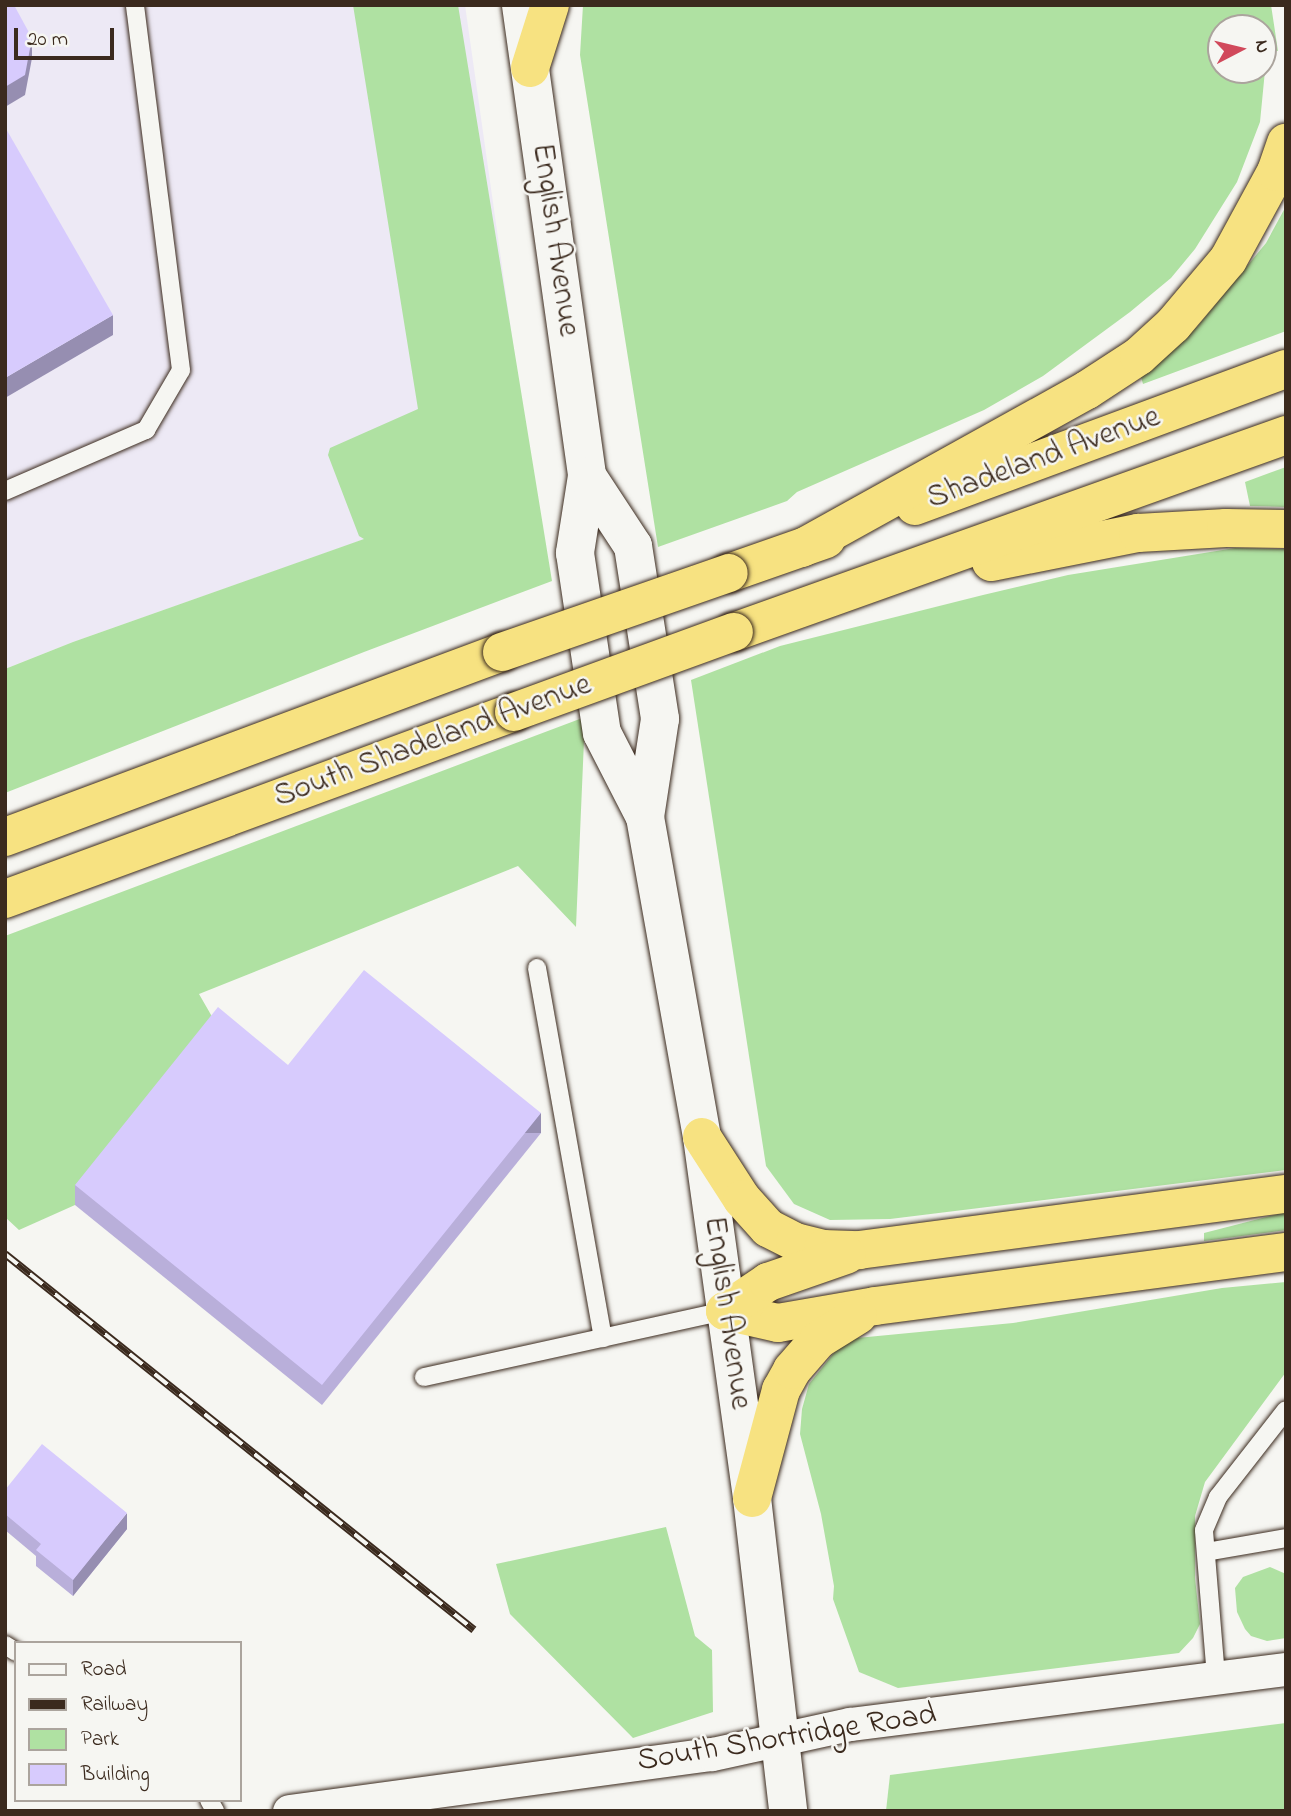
<!DOCTYPE html>
<html>
<head>
<meta charset="utf-8">
<style>
  body { margin:0 }
  #map { position:relative; width:1291px; height:1816px; overflow:hidden; background:#f6f6f2; font-family:"Indie Flower",sans-serif }
  div>[style] { position:absolute }
  [style*='--x'] { left:calc(var(--x)*1px); top:calc(var(--y)*1px); width:calc(var(--w)*1px); rotate:calc(var(--a)*1deg) }
  .built>* { inset:0; background:#ede9f5 }
  .green>* { inset:0; background:#afe1a2 }
  .roads { filter:drop-shadow(0 0 2px #3b2a1e) drop-shadow(0 0 2px #3b2a1e) }
  .lane>* { height:18px; margin:-9px; padding:0 9px; transform-origin:9px; border-radius:9px; background:#f6f6f2 }
  .street>* { height:33px; margin:-16.5px; padding:0 16.5px; transform-origin:16.5px; border-radius:16.5px; background:#f6f6f2 }
  .secondary>* { height:38px; margin:-19px; padding:0 19px; transform-origin:19px; border-radius:19px; background:#f6f6f2 }
  .highway>* { height:38px; margin:-19px; padding:0 19px; transform-origin:19px; border-radius:19px; background:#f7e281 }
  .rail>* { height:8px; margin-top:-4px; transform-origin:0; background:repeating-linear-gradient(90deg,#f6f6f2 0 16px,#3b2a1e 0 32px); box-sizing:border-box; border-block:2px solid #3b2a1e }
  .bridges { filter:drop-shadow(0 0 2px #3b2a1e) drop-shadow(0 0 2px #3b2a1e) }
  .highway-bridge>* { height:38px; margin:-19px; padding:0 19px; transform-origin:19px; border-radius:19px; background:#f7e281 }
  .wall>* { inset:0; background:#b9afda }
  .shaded-wall>* { inset:0; background:#968eb1; transform-origin:0 0 }
  .building>* { inset:0; background:#d7cbfd }
  span { translate:-50% -50%; white-space:nowrap; text-align:center; line-height:1.15; -webkit-text-stroke:5px #f6f6f2; paint-order:stroke }
  .street-label { font-size:32px; color:#3b2a1e }
  .frame { position:absolute; inset:0; border:7px solid #3b2a1e; pointer-events:none }
  .legend { position:absolute; left:14px; top:1641px; width:228px; height:161px; box-sizing:border-box; background:#f6f6f2; border:2px solid #aba49d; margin:0; padding:9px 12px; list-style:none; font-size:21px; color:#3b2a1e }
  .legend li { display:flex; align-items:center; gap:14px; height:35px }
  .legend b { width:35px; border:2px solid #aba49d }
  .north { position:absolute; left:1207px; top:14px; width:70px; height:70px; box-sizing:border-box; background:#f6f6f2; border:2px solid #aba49d; border-radius:50%; rotate:83deg; font-size:19px; font-weight:700; line-height:28px; text-align:center; color:#3b2a1e }
  .north::after { content:''; display:block; margin:auto; width:24px; height:32px; background:#d1495b; clip-path:polygon(50% 0,100% 100%,50% 72%,0 100%) }
  .scale { position:absolute; left:14px; top:28px; width:100px; height:32px; box-sizing:border-box; border:4px solid #3b2a1e; border-top:0; padding-left:9px; font-size:21px; line-height:24px; white-space:nowrap; color:#3b2a1e; -webkit-text-stroke:5px #f6f6f2; paint-order:stroke }
</style>
</head>
<body>
<div id="map">
  <div class="built">
    <div style="clip-path:polygon(5px 5px,465px 5px,520px 393px,365px 539px,73px 642px,5px 669px)"></div>
  </div>
  <div class="green">
    <div style="clip-path:polygon(353px 5px,458px 5px,552px 581px,364px 652px,5px 793px,5px 669px,73px 642px,364px 539px,359px 536px,328px 455px,330px 448px,418px 409px)"></div>
    <div style="clip-path:polygon(evenodd,583px 5px,1271px 5px,1278px 51px,1267px 50px,1260px 122px,1237px 182px,1195px 249px,1171px 278px,1130px 312px,1043px 376px,984px 410px,797px 492px,787px 501px,658px 547px,580px 55px,583px 5px,1263px 28px,1263px 70px,1221px 70px,1221px 28px,1263px 28px)"></div>
    <div style="clip-path:polygon(1286px 206px,1286px 331px,1143px 384px,1139px 370px,1197px 327px,1266px 243px)"></div>
    <div style="clip-path:polygon(1286px 467px,1286px 507px,1250px 506px,1245px 482px)"></div>
    <div style="clip-path:polygon(1235px 548px,1286px 549px,1286px 1170px,890px 1219px,830px 1220px,794px 1204px,766px 1166px,691px 680px,780px 646px,983px 595px,1068px 575px)"></div>
    <div style="clip-path:polygon(585px 717px,576px 927px,518px 866px,199px 994px,218px 1027px,75px 1205px,19px 1230px,5px 1217px,5px 936px)"></div>
    <div style="clip-path:polygon(1286px 1212px,1286px 1230px,1204px 1241px,1204px 1233px)"></div>
    <div style="clip-path:polygon(1286px 1282px,1286px 1372px,1205px 1482px,1195px 1516px,1195px 1578px,1200px 1624px,1193px 1638px,1179px 1653px,898px 1688px,859px 1672px,833px 1599px,834px 1586px,821px 1514px,800px 1434px,802px 1409px,809px 1384px,841px 1344px,857px 1338px,1013px 1323px,1222px 1288px)"></div>
    <div style="clip-path:polygon(666px 1527px,695px 1636px,712px 1650px,713px 1712px,633px 1738px,510px 1614px,496px 1564px)"></div>
    <div style="clip-path:polygon(1270px 1567px,1286px 1574px,1286px 1638px,1267px 1641px,1251px 1636px,1245px 1629px,1237px 1612px,1235px 1588px,1243px 1577px)"></div>
    <div style="clip-path:polygon(1286px 1723px,1286px 1811px,886px 1811px,890px 1775px)"></div>
  </div>
  <div class="roads">
    <div class="lane">
      <div style="--x:5;--y:491;--w:154;--a:-23.4"></div>
      <div style="--x:146;--y:430;--w:69;--a:-59.7"></div>
      <div style="--x:181;--y:370;--w:368;--a:-97.2"></div>
      <div style="--x:537;--y:968;--w:376;--a:79.9"></div>
      <div style="--x:424;--y:1377;--w:308;--a:-12.4"></div>
      <div style="--x:1206;--y:1552;--w:81;--a:-9.9"></div>
      <div style="--x:5;--y:1645;--w:13;--a:32"></div>
      <div style="--x:1216;--y:1677;--w:147;--a:-94.7"></div>
      <div style="--x:1204;--y:1530;--w:36;--a:-67"></div>
      <div style="--x:1218;--y:1497;--w:110;--a:-52"></div>
      <div style="--x:209;--y:1800;--w:13;--a:61"></div>
    </div>
    <div class="street">
      <div style="--x:289;--y:1811;--w:427;--a:-7.7"></div>
      <div style="--x:712;--y:1754;--w:141;--a:-12.3"></div>
      <div style="--x:850;--y:1724;--w:439;--a:-7.2"></div>
    </div>
    <div class="secondary">
      <div style="--x:521;--y:5;--w:476;--a:82"></div>
      <div style="--x:587;--y:476;--w:78;--a:98.9"></div>
      <div style="--x:575;--y:553;--w:182;--a:81.5"></div>
      <div style="--x:602;--y:733;--w:94;--a:62.9"></div>
      <div style="--x:645;--y:817;--w:325;--a:79.9"></div>
      <div style="--x:702;--y:1137;--w:364;--a:82.1"></div>
      <div style="--x:752;--y:1498;--w:315;--a:83.4"></div>
      <div style="--x:587;--y:476;--w:84;--a:56.7"></div>
      <div style="--x:633;--y:546;--w:175;--a:81.1"></div>
      <div style="--x:660;--y:719;--w:99;--a:98.7"></div>
    </div>
    <div class="highway">
      <div style="--x:530;--y:68;--w:66;--a:-72.4"></div>
      <div style="--x:915;--y:506;--w:395;--a:-20.3"></div>
      <div style="--x:802;--y:548;--w:326;--a:-29"></div>
      <div style="--x:1087;--y:390;--w:62;--a:-33.2"></div>
      <div style="--x:1139;--y:356;--w:46;--a:-42.4"></div>
      <div style="--x:1173;--y:325;--w:85;--a:-49.8"></div>
      <div style="--x:1228;--y:260;--w:100;--a:-61.4"></div>
      <div style="--x:1276;--y:172;--w:31;--a:-71"></div>
      <div style="--x:991;--y:562;--w:150;--a:-11.2"></div>
      <div style="--x:1138;--y:533;--w:88;--a:-3.3"></div>
      <div style="--x:1226;--y:528;--w:60;--a:1"></div>
      <div style="--x:729;--y:573;--w:103;--a:-19.3"></div>
      <div style="--x:734;--y:632;--w:586;--a:-19.64"></div>
      <div style="--x:5;--y:837;--w:530;--a:-20.42"></div>
      <div style="--x:5;--y:899;--w:542;--a:-20.17"></div>
      <div style="--x:702;--y:1137;--w:74;--a:57.2"></div>
      <div style="--x:742;--y:1199;--w:39;--a:48"></div>
      <div style="--x:768;--y:1228;--w:30;--a:27"></div>
      <div style="--x:795;--y:1242;--w:29;--a:14"></div>
      <div style="--x:823;--y:1249;--w:36;--a:2"></div>
      <div style="--x:859;--y:1250;--w:431;--a:-7.5"></div>
      <div style="--x:725;--y:1311;--w:54;--a:12.8"></div>
      <div style="--x:778;--y:1323;--w:98;--a:-9.9"></div>
      <div style="--x:875;--y:1306;--w:415;--a:-7.5"></div>
      <div style="--x:725;--y:1311;--w:52;--a:-34"></div>
      <div style="--x:768;--y:1282;--w:83;--a:-19.1"></div>
      <div style="--x:752;--y:1498;--w:112;--a:-75"></div>
      <div style="--x:781;--y:1390;--w:23;--a:-61"></div>
      <div style="--x:792;--y:1370;--w:40;--a:-49"></div>
      <div style="--x:818;--y:1340;--w:47;--a:-32"></div>
    </div>
  </div>
  <div class="rail">
    <div style="--x:5;--y:1254;--w:601;--a:38.72"></div>
  </div>
  <div class="bridges">
    <div class="highway-bridge">
      <div style="--x:502;--y:652;--w:240;--a:-19.2"></div>
      <div style="--x:514;--y:712;--w:234;--a:-20"></div>
    </div>
  </div>
  <div class="wall">
    <div style="clip-path:polygon(288px 1065px,541px 1133px,322px 1405px,75px 1205px,75px 1185px)"></div>
    <div style="clip-path:polygon(5px 1490px,127px 1529px,73px 1596px,36px 1566px,36px 1556px,5px 1530px)"></div>
  </div>
  <div class="shaded-wall">
    <div style="clip-path:polygon(32px 38px,32px 58px,25px 95px,5px 107px,5px 87px)"></div>
    <div style="clip-path:polygon(113px 315px,113px 335px,5px 398px,5px 378px)"></div>
    <div style="left:541px;top:1113px;width:20px;height:349px;rotate:90deg"></div>
    <div style="clip-path:polygon(127px 1513px,127px 1529px,73px 1596px,73px 1580px)"></div>
  </div>
  <div class="building">
    <div style="clip-path:polygon(5px 5px,14px 5px,32px 38px,25px 75px,5px 87px)"></div>
    <div style="clip-path:polygon(5px 127px,113px 315px,5px 378px)"></div>
    <div style="clip-path:polygon(364px 970px,541px 1113px,322px 1385px,75px 1185px,218px 1007px,288px 1065px)"></div>
    <div style="clip-path:polygon(42px 1444px,127px 1513px,73px 1580px,36px 1550px,41px 1544px,5px 1514px,5px 1490px)"></div>
  </div>
  <div class="street-label">
    <span style="left:554px;top:240px;rotate:82deg">English Avenue</span>
    <span style="left:1044px;top:459px;rotate:-20deg">Shadeland Avenue</span>
    <span style="left:433px;top:742px;rotate:-20deg">South Shadeland Avenue</span>
    <span style="left:726px;top:1313px;rotate:82deg">English Avenue</span>
    <span style="left:787px;top:1739px;rotate:-9deg">South Shortridge Road</span>
  </div>
  <div class="frame"></div>
  <ul class="legend">
  <li><b style="height:9px;background:#f6f6f2"></b>Road</li>
  <li><b style="height:9px;background:#3b2a1e"></b>Railway</li>
  <li><b style="height:19px;background:#afe1a2"></b>Park</li>
  <li><b style="height:19px;background:#d7cbfd"></b>Building</li>
  </ul>
  <div class="north">N</div>
  <div class="scale">20 m</div>
</div>
</body>
</html>
